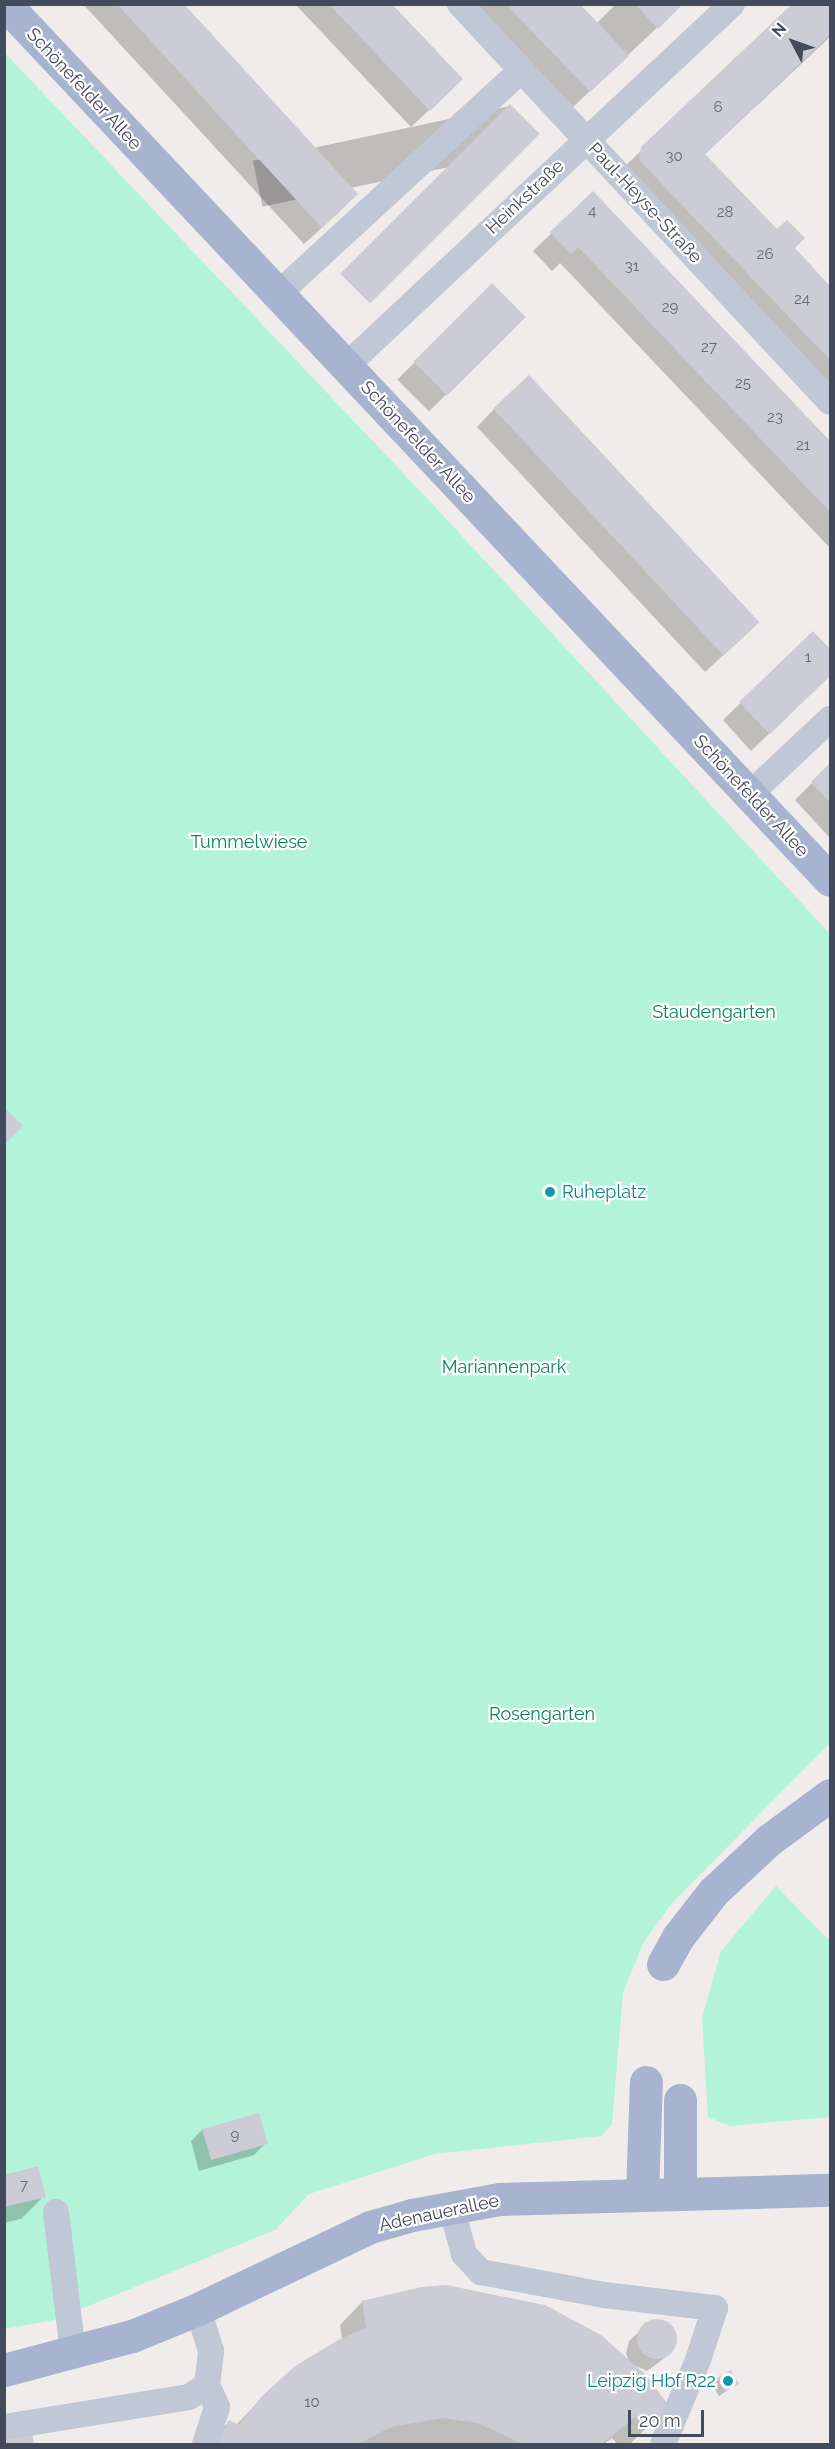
<!DOCTYPE html>
<html>
<head>
<meta charset="utf-8">
<style>
  body { margin:0 }
  #map { position:relative; width:835px; height:2449px; overflow:hidden; background:#efeceb; font-family:Raleway,sans-serif }
  div>[style] { position:absolute }
  .green>* { inset:0; background:#b3f3d9 }
  .shadow>* { inset:0; background:#0003; transform-origin:0 0 }
  .building>* { inset:0; background:#cbccd5; transform-origin:0 0 }
  .round { border-radius:50% }
  .minor>* { height:26px; margin:-13px; padding:0 13px; transform-origin:13px; border-radius:13px; background:#c0c7d5 }
  .major>* { height:33px; margin:-16.5px; padding:0 16.5px; transform-origin:16.5px; border-radius:16.5px; background:#a7b3cf }
  .dots>* { width:16px; height:16px; translate:-50% -50%; box-sizing:border-box; border:3px solid #fff; border-radius:50% }
  span { translate:-50% -50%; white-space:nowrap; text-align:center; line-height:1.15; -webkit-text-stroke:4.5px #fff; paint-order:stroke }
  .number-label { font-size:15px; color:#646a7a }
  .number-label span { -webkit-text-stroke-width:0 }
  .street-label { font-size:18px; color:#424a5b }
  .park-label { font-size:18px; color:#0c8360 }
  .culture-label { font-size:18px; color:#0d838f }
  .left { translate:0 -50%; text-align:left }
  .right { translate:-100% -50%; text-align:right }
  .frame { position:absolute; inset:0; border:6px solid #424a5b; pointer-events:none }
  .north { position:absolute; left:763px; top:12px; width:60px; height:60px; -webkit-text-stroke:4px #fff; paint-order:stroke; rotate:311deg; font-size:16px; font-weight:700; line-height:24px; text-align:center; color:#424a5b }
  .north::after { content:''; display:block; margin:auto; width:21px; height:27px; background:#424a5b; clip-path:polygon(50% 0,100% 100%,50% 72%,0 100%) }
  .scale { position:absolute; left:628px; top:2410px; width:76px; height:27px; box-sizing:border-box; border:3px solid #424a5b; border-top:0; padding-left:8px; font-size:18px; line-height:21px; white-space:nowrap; color:#424a5b; -webkit-text-stroke:4px #fff; paint-order:stroke }
</style>
</head>
<body>
<div id="map">
  <div class="green">
    <div style="clip-path:polygon(5px 53px,437px 509px,830px 934px,830px 1743px,672px 1903px,644px 1942px,623px 1992px,612px 2125px,601px 2136px,435px 2154px,309px 2194px,275px 2230px,54px 2320px,5px 2329px)"></div>
    <div style="clip-path:polygon(776px 1886px,830px 1941px,830px 2117px,730px 2126px,708px 2117px,702px 2018px,721px 1951px)"></div>
  </div>
  <div class="shadow">
    <div style="clip-path:polygon(83px 4px,182px 4px,339px 212px,304px 244px)"></div>
    <div style="clip-path:polygon(295px 4px,390px 4px,443px 97px,411px 127px)"></div>
    <div style="clip-path:polygon(473px 4px,578px 4px,596px 24px,616px 4px,682px 4px,571px 109px)"></div>
    <div style="clip-path:polygon(794px 4px,830px 4px,830px 37px,704px 155px,830px 288px,830px 408px,619px 172px)"></div>
    <div style="left:510px;top:106px;width:47px;height:263px;rotate:78deg"></div>
    <div style="clip-path:polygon(593px 193px,830px 443px,830px 548px,560px 263px,552px 271px,533px 251px)"></div>
    <div style="left:492px;top:285px;width:45px;height:134px;rotate:45deg"></div>
    <div style="clip-path:polygon(494px 409px,740px 640px,705px 672px,477px 427px)"></div>
    <div style="clip-path:polygon(813px 633px,830px 651px,830px 675px,751px 751px,723px 720px)"></div>
    <div style="clip-path:polygon(830px 765px,830px 838px,795px 800px)"></div>
    <div style="clip-path:polygon(203px 2129px,266px 2143px,254px 2155px,199px 2171px,191px 2141px)"></div>
    <div style="clip-path:polygon(4px 2176px,44px 2196px,21px 2219px,4px 2223px)"></div>
    <div style="clip-path:polygon(446px 2287px,544px 2306px,629px 2361px,626px 2354px,629px 2341px,650px 2322px,663px 2321px,670px 2325px,676px 2344px,670px 2354px,647px 2371px,634px 2365px,668px 2407px,630px 2444px,617px 2444px,612px 2438px,604px 2444px,206px 2444px,229px 2422px,236px 2425px,263px 2397px,342px 2339px,340px 2325px,362px 2302px)"></div>
    <div style="clip-path:polygon(718px 2379px,737px 2384px,719px 2396px,712px 2385px)"></div>
  </div>
  <div class="building">
    <div style="clip-path:polygon(117px 4px,184px 4px,358px 194px,322px 228px)"></div>
    <div style="clip-path:polygon(329px 4px,392px 4px,463px 79px,430px 111px)"></div>
    <div style="clip-path:polygon(506px 4px,580px 4px,629px 56px,590px 92px)"></div>
    <div style="clip-path:polygon(635px 4px,683px 4px,658px 29px)"></div>
    <div style="clip-path:polygon(792px 4px,830px 4px,830px 35px,705px 154px,777px 229px,787px 220px,805px 238px,795px 248px,830px 286px,830px 360px,639px 160px,641px 147px)"></div>
    <div style="left:510px;top:104px;width:42px;height:240px;rotate:45deg"></div>
    <div style="clip-path:polygon(593px 191px,830px 441px,830px 512px,578px 247px,571px 254px,550px 232px)"></div>
    <div style="left:492px;top:283px;width:48px;height:111px;rotate:45deg"></div>
    <div style="left:529px;top:375px;width:338px;height:49px;rotate:47deg"></div>
    <div style="clip-path:polygon(813px 631px,830px 649px,830px 676px,770px 734px,739px 702px)"></div>
    <div style="clip-path:polygon(830px 763px,830px 802px,811px 782px)"></div>
    <div style="clip-path:polygon(4px 1107px,23px 1126px,4px 1145px)"></div>
    <div style="left:259px;top:2113px;width:32px;height:59px;rotate:74deg"></div>
    <div style="clip-path:polygon(38px 2166px,46px 2197px,4px 2207px,4px 2175px)"></div>
    <div style="clip-path:polygon(446px 2285px,545px 2305px,601px 2335px,645px 2374px,670px 2407px,646px 2429px,635px 2417px,602px 2444px,522px 2444px,478px 2423px,442px 2418px,391px 2427px,358px 2444px,216px 2444px,229px 2420px,239px 2425px,262px 2396px,295px 2366px,340px 2339px,366px 2328px,362px 2301px,421px 2287px)"></div>
    <div class="round" style="left:637px;top:2319px;width:40px;height:40px"></div>
    <div style="left:731px;top:2370px;width:16px;height:16px;rotate:60deg"></div>
    <div style="clip-path:polygon(32px 2432px,34px 2444px,4px 2444px,4px 2438px)"></div>
  </div>
  <div class="minor">
    <div style="left:460px;top:4px;width:543px;rotate:47.09deg"></div>
    <div style="left:278px;top:294px;width:331px;rotate:-42.6deg"></div>
    <div style="left:346px;top:366px;width:529px;rotate:-43.16deg"></div>
    <div style="left:750px;top:794px;width:110px;rotate:-43.2deg"></div>
    <div style="left:451px;top:2206px;width:50px;rotate:74.8deg"></div>
    <div style="left:464px;top:2254px;width:25px;rotate:47deg"></div>
    <div style="left:481px;top:2272px;width:125px;rotate:10.6deg"></div>
    <div style="left:604px;top:2295px;width:112px;rotate:6.7deg"></div>
    <div style="left:715px;top:2308px;width:55px;rotate:108.1deg"></div>
    <div style="left:698px;top:2360px;width:91px;rotate:112.6deg"></div>
    <div style="left:56px;top:2212px;width:142px;rotate:83.1deg"></div>
    <div style="left:4px;top:2427px;width:187px;rotate:-9.2deg"></div>
    <div style="left:189px;top:2397px;width:22px;rotate:-34deg"></div>
    <div style="left:207px;top:2385px;width:34px;rotate:-83deg"></div>
    <div style="left:211px;top:2351px;width:44px;rotate:-107.2deg"></div>
    <div style="left:205px;top:2444px;width:39px;rotate:-72deg"></div>
    <div style="left:217px;top:2407px;width:24px;rotate:-114deg"></div>
  </div>
  <div class="major">
    <div style="left:5px;top:4px;width:1203px;rotate:46.72deg"></div>
    <div style="left:663px;top:1964px;width:31px;rotate:-61deg"></div>
    <div style="left:678px;top:1937px;width:57px;rotate:-52.1deg"></div>
    <div style="left:713px;top:1892px;width:76px;rotate:-42.9deg"></div>
    <div style="left:769px;top:1840px;width:76px;rotate:-36.4deg"></div>
    <div style="left:642px;top:2194px;width:112px;rotate:-88deg"></div>
    <div style="left:680px;top:2194px;width:94px;rotate:-90deg"></div>
    <div style="left:4px;top:2370px;width:132px;rotate:-14.9deg"></div>
    <div style="left:132px;top:2336px;width:71px;rotate:-22.2deg"></div>
    <div style="left:198px;top:2309px;width:191px;rotate:-25.5deg"></div>
    <div style="left:370px;top:2227px;width:44px;rotate:-15.9deg"></div>
    <div style="left:412px;top:2215px;width:89px;rotate:-10.3deg"></div>
    <div style="left:500px;top:2199px;width:330px;rotate:-1.6deg"></div>
  </div>
  <div class="dots">
    <div style="left:550px;top:1192px;background:#0f9aa8"></div>
    <div style="left:728px;top:2381px;background:#0f9aa8"></div>
  </div>
  <div class="number-label">
    <span style="left:718px;top:108px">6</span>
    <span style="left:674px;top:157px">30</span>
    <span style="left:592px;top:212px">4</span>
    <span style="left:725px;top:213px">28</span>
    <span style="left:765px;top:255px">26</span>
    <span style="left:632px;top:267px">31</span>
    <span style="left:802px;top:300px">24</span>
    <span style="left:670px;top:308px">29</span>
    <span style="left:709px;top:348px">27</span>
    <span style="left:743px;top:384px">25</span>
    <span style="left:775px;top:418px">23</span>
    <span style="left:803px;top:446px">21</span>
    <span style="left:808px;top:658px">1</span>
    <span style="left:235px;top:2136px">9</span>
    <span style="left:24px;top:2186px">7</span>
    <span style="left:312px;top:2403px">10</span>
  </div>
  <div class="street-label">
    <span style="left:84px;top:89px;rotate:47deg">Schönefelder Allee</span>
    <span style="left:525px;top:197px;rotate:-43deg">Heinkstraße</span>
    <span style="left:645px;top:203px;rotate:47deg">Paul-Heyse-Straße</span>
    <span style="left:418px;top:442px;rotate:47deg">Schönefelder Allee</span>
    <span style="left:751px;top:796px;rotate:47deg">Schönefelder Allee</span>
    <span style="left:439px;top:2213px;rotate:-12deg">Adenauerallee</span>
  </div>
  <div class="park-label">
    <span style="left:249px;top:842px">Tummelwiese</span>
    <span style="left:714px;top:1012px">Staudengarten</span>
    <span style="left:504px;top:1367px">Mariannenpark</span>
    <span style="left:542px;top:1714px">Rosengarten</span>
  </div>
  <div class="culture-label">
    <span class="left" style="left:562px;top:1192px">Ruheplatz</span>
    <span class="right" style="left:716px;top:2381px">Leipzig Hbf R22</span>
  </div>
  <div class="frame"></div>
  <div class="north">N</div>
  <div class="scale">20 m</div>
</div>
</body>
</html>
